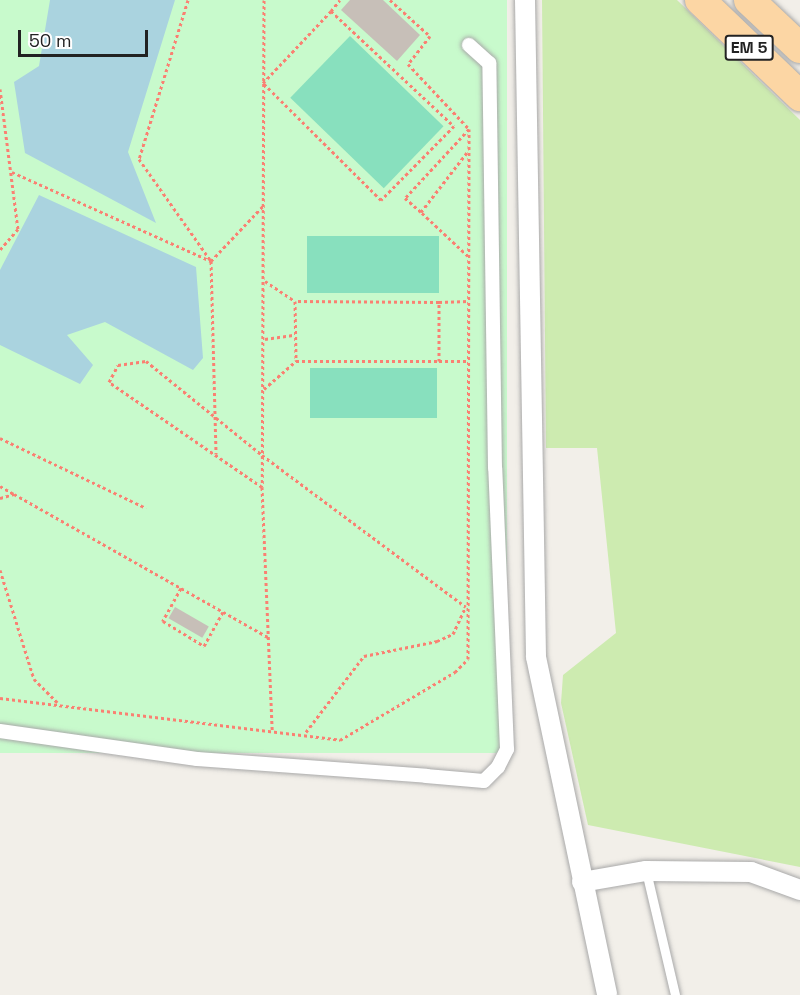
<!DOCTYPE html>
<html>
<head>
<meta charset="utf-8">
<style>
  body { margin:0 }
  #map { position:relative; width:800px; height:995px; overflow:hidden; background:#f2efe9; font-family:"Space Grotesk",sans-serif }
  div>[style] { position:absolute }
  .grass>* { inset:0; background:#cdebb0 }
  .park>* { inset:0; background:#c8facc; transform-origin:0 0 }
  .pitch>* { inset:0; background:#88e0be; transform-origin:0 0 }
  .water>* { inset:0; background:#aad3df }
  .building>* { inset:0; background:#c7bfb8; transform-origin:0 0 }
  .path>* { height:3px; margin-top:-1.5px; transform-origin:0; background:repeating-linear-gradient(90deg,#fa8072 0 3px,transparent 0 6px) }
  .roads { filter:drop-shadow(0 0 2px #a9a9a9) drop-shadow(0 0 2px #a9a9a9) }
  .service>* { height:9px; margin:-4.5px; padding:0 4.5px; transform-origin:4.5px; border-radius:4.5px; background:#fff }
  .pedestrian>* { height:14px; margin:-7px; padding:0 7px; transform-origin:7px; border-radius:7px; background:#fff }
  .minor>* { height:20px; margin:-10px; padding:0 10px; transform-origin:10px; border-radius:10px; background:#fff }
  .primary>* { height:30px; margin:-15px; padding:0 15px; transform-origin:15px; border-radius:15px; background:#fcd6a4 }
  span { translate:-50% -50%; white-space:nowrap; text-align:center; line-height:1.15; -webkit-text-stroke:6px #fff; paint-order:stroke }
  .shield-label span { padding:2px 4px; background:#fff; border:2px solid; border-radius:4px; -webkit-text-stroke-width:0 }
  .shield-label { font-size:16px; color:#222; font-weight:700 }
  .scale { position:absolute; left:18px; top:30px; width:130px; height:27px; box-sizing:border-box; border:3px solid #222; border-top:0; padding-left:8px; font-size:18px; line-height:21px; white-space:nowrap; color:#222; -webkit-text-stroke:4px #fff; paint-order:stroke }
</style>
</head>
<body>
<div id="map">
  <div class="grass">
    <div style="clip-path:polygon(542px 0,677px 0,800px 120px,800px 867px,588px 825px,561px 703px,563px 675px,616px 633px,597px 448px,546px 448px)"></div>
  </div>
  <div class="park">
    <div style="left:0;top:0;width:507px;height:753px"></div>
  </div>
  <div class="pitch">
    <div style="left:350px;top:36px;width:130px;height:86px;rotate:44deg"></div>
    <div style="left:307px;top:236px;width:132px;height:57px"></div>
    <div style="left:310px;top:368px;width:127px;height:50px"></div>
  </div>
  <div class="water">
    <div style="clip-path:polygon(50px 0,175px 0,128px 152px,156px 223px,25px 153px,14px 82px,39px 66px)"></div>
    <div style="clip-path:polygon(39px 195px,196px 267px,203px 358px,193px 370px,105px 322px,67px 335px,93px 365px,80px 384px,0 345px,0 270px)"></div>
  </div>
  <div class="building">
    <div style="clip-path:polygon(350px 0,383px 0,420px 35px,397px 61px,341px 10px)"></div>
    <div style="left:175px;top:607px;width:39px;height:13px;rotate:30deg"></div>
  </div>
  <div class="path">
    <div style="left:188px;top:0;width:166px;rotate:107.1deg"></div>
    <div style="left:139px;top:159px;width:125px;rotate:54.8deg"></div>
    <div style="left:211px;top:261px;width:193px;rotate:88.5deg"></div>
    <div style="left:264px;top:0;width:487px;rotate:90.2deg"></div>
    <div style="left:262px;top:487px;width:243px;rotate:87.6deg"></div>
    <div style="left:390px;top:0;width:54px;rotate:42deg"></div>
    <div style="left:430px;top:36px;width:36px;rotate:128deg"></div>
    <div style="left:408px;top:64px;width:89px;rotate:46.8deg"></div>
    <div style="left:469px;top:129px;width:94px;rotate:132.8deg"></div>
    <div style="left:405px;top:198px;width:21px;rotate:41deg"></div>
    <div style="left:331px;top:11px;width:168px;rotate:43.1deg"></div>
    <div style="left:454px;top:126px;width:104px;rotate:134.6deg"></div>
    <div style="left:381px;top:200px;width:166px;rotate:-135.2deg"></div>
    <div style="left:263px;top:83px;width:99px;rotate:-46.6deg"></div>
    <div style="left:331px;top:11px;width:14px;rotate:-51deg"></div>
    <div style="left:0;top:89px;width:141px;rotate:82.7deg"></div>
    <div style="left:18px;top:229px;width:28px;rotate:131deg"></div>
    <div style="left:12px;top:172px;width:218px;rotate:24.1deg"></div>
    <div style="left:211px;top:261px;width:77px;rotate:-46.6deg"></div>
    <div style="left:468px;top:256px;width:64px;rotate:-136.9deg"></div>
    <div style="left:421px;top:212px;width:78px;rotate:-52.3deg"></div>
    <div style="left:265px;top:281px;width:36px;rotate:34deg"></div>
    <div style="left:439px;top:302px;width:30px;rotate:-2deg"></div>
    <div style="left:265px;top:339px;width:30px;rotate:-8deg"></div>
    <div style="left:439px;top:361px;width:28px"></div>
    <div style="left:264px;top:389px;width:43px;rotate:-41.2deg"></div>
    <div style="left:296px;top:361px;width:143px"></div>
    <div style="left:439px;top:361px;width:59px;rotate:-90deg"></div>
    <div style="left:439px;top:302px;width:144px;rotate:-179.6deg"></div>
    <div style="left:295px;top:301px;width:60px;rotate:89deg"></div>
    <div style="left:0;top:438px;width:162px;rotate:25.6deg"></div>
    <div style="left:0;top:486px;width:16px;rotate:30deg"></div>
    <div style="left:262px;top:487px;width:186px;rotate:-145.5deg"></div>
    <div style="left:109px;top:382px;width:19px;rotate:-62deg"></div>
    <div style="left:118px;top:365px;width:28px;rotate:-8deg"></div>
    <div style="left:146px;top:361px;width:149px;rotate:39deg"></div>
    <div style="left:262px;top:455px;width:254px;rotate:36.7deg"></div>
    <div style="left:0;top:498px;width:15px;rotate:-16deg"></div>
    <div style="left:14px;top:494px;width:291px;rotate:29.4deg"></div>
    <div style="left:0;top:570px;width:114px;rotate:72.7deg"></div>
    <div style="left:34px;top:679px;width:33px;rotate:45deg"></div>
    <div style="left:181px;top:588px;width:38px;rotate:119deg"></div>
    <div style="left:163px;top:621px;width:48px;rotate:31.4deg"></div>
    <div style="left:204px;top:646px;width:39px;rotate:-61deg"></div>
    <div style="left:0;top:698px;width:343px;rotate:7deg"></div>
    <div style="left:340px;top:740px;width:134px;rotate:-30.6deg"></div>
    <div style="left:455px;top:672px;width:18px;rotate:-45deg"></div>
    <div style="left:468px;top:659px;width:530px;rotate:-89.89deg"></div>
    <div style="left:306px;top:732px;width:96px;rotate:-52.7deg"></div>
    <div style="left:364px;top:656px;width:75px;rotate:-11.6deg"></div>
    <div style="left:437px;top:641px;width:17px;rotate:-24deg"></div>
    <div style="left:453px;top:634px;width:29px;rotate:-65deg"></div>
  </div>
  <div class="roads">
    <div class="service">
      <div style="left:646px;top:871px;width:127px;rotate:76.8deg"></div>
    </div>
    <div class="pedestrian">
      <div style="left:0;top:731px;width:199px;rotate:8.1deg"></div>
      <div style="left:197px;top:759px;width:230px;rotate:4.2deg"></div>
      <div style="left:426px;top:776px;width:58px;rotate:4.9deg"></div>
      <div style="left:484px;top:781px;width:20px;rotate:-45deg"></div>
      <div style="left:498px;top:767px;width:20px;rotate:-63deg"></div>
      <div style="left:507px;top:749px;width:281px;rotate:-92.4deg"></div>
      <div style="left:495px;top:468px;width:405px;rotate:-90.8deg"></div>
      <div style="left:489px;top:63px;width:27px;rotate:-138deg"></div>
    </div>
    <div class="minor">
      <div style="left:525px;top:0;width:657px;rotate:89.04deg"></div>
      <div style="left:536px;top:657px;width:345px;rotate:78.1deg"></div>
      <div style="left:582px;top:882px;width:65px;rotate:-9.8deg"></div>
      <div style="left:646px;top:871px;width:105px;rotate:0.5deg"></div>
      <div style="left:751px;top:872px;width:52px;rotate:20.2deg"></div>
    </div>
    <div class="primary">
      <div style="left:700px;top:0;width:139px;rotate:43.8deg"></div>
      <div style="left:749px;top:0;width:70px;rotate:43.3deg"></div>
    </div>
  </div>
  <div class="shield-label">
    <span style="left:749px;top:48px">EM 5</span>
  </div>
  <div class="scale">50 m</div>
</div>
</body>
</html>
